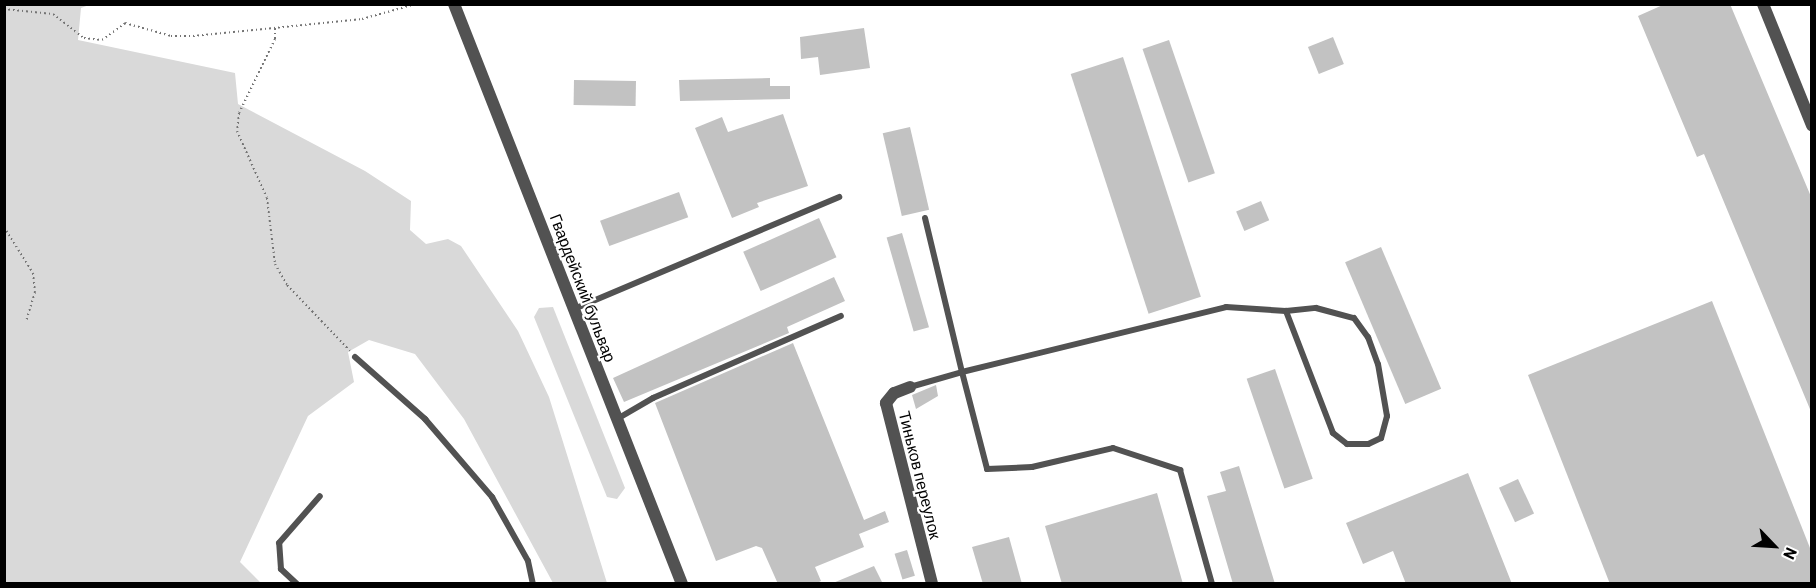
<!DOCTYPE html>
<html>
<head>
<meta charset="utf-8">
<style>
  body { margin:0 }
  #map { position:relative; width:1816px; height:588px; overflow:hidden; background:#fff; font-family:Barlow,sans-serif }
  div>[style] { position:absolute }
  .green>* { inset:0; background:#d9d9d9 }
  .building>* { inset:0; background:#c2c2c2; transform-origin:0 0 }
  .path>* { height:2px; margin-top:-1px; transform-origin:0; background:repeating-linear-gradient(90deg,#747474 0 1.5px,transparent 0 4.5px) }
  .lane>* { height:6px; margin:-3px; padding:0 3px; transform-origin:3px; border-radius:3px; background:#525252 }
  .street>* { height:12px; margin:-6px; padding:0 6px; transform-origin:6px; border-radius:6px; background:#525252 }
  span { translate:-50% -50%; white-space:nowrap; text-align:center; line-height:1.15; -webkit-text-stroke:4.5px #fff; paint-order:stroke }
  .street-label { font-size:16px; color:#000 }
  .frame { position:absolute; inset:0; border:6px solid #000; pointer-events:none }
  .north { position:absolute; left:1744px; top:516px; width:60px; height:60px; -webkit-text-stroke:4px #fff; paint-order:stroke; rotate:115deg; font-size:16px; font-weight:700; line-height:24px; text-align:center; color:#000 }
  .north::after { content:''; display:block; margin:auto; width:21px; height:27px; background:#000; clip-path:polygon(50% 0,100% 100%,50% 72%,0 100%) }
</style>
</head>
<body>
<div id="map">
  <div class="green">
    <div style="clip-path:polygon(4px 5px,89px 5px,81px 8px,78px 40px,235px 73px,238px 104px,365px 171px,411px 201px,410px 230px,426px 244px,448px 239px,461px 246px,518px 331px,549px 397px,607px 583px,553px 583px,464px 419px,415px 354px,369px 340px,348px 352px,354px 382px,308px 416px,240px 562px,261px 583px,5px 583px)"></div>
    <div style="clip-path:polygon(553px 307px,625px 488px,617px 499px,607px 497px,534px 317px,539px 308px)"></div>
  </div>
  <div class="building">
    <div style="clip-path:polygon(1665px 4px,1730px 4px,1812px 199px,1812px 414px,1704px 154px,1697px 157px,1638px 16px)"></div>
    <div style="clip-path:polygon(864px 28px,870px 68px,820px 75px,818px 57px,801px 59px,800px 37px)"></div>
    <div style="left:1333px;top:37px;width:29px;height:27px;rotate:68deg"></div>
    <div style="left:1169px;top:40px;width:141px;height:28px;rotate:71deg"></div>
    <div style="left:1123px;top:57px;width:252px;height:55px;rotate:72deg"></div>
    <div style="clip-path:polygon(770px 78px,770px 86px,790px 86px,790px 99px,680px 101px,679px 80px)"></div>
    <div style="left:574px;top:80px;width:62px;height:25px;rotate:1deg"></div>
    <div style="clip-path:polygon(783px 114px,808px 186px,757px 203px,759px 207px,732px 218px,695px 128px,722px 117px,728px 132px)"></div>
    <div style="left:910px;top:127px;width:85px;height:28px;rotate:77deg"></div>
    <div style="left:679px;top:192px;width:27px;height:84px;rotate:70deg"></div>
    <div style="left:1261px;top:201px;width:21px;height:27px;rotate:67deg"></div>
    <div style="left:819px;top:218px;width:43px;height:83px;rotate:66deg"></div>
    <div style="left:902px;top:233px;width:98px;height:16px;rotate:74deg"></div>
    <div style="left:1381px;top:247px;width:154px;height:39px;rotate:67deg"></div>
    <div style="clip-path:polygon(834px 277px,845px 301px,787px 327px,789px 333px,624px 402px,613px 378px)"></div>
    <div style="clip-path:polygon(1712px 301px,1812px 553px,1812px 584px,1610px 584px,1528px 375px)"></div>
    <div style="clip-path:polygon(793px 343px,864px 520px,885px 511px,889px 522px,859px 534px,864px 547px,815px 567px,821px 581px,815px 584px,778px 584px,762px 548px,756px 546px,716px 561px,655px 403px)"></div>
    <div style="left:1275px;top:369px;width:116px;height:30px;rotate:71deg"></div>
    <div style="clip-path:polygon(936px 385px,938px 396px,916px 409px,912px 395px)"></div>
    <div style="clip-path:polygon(1239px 466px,1275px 584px,1233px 584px,1207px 496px,1226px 491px,1220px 472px)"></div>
    <div style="clip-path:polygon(1468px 473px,1512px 584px,1406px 584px,1393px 551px,1363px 564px,1346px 523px)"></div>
    <div style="left:1518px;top:479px;width:38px;height:21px;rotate:65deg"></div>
    <div style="clip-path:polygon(1157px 493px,1183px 584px,1062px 584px,1045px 526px)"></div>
    <div style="clip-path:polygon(1009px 537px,1022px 584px,983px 584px,972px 547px)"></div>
    <div style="left:907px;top:550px;width:27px;height:13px;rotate:73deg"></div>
    <div style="clip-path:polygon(874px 566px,883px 584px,833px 584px,833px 583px)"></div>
  </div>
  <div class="path">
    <div style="left:4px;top:9px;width:49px;rotate:5.8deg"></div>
    <div style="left:53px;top:14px;width:39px;rotate:38deg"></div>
    <div style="left:84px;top:38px;width:18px;rotate:6deg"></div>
    <div style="left:102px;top:40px;width:29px;rotate:-36deg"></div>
    <div style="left:125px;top:23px;width:48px;rotate:15.8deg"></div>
    <div style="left:171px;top:36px;width:22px"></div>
    <div style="left:193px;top:36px;width:170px;rotate:-5.7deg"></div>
    <div style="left:362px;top:19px;width:56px;rotate:-15.5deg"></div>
    <div style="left:275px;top:28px;width:11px;rotate:90deg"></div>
    <div style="left:275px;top:39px;width:82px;rotate:115.9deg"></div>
    <div style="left:239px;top:113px;width:18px;rotate:96deg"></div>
    <div style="left:237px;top:131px;width:73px;rotate:65.9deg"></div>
    <div style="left:267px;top:198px;width:66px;rotate:83.1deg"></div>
    <div style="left:275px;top:264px;width:24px;rotate:60deg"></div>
    <div style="left:287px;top:285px;width:91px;rotate:46.3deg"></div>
    <div style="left:4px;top:227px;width:54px;rotate:57.8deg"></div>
    <div style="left:33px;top:273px;width:19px;rotate:84deg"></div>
    <div style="left:35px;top:292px;width:30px;rotate:107deg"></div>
  </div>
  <div class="lane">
    <div style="left:925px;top:218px;width:158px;rotate:76.5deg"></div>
    <div style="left:962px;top:372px;width:272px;rotate:-13.8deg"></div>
    <div style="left:1226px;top:307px;width:60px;rotate:3.8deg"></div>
    <div style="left:1286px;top:311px;width:30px;rotate:-6deg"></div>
    <div style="left:1316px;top:308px;width:39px;rotate:15deg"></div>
    <div style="left:1354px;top:318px;width:24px;rotate:54deg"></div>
    <div style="left:1368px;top:337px;width:29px;rotate:70deg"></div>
    <div style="left:1378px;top:364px;width:53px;rotate:80.2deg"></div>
    <div style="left:1387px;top:416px;width:23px;rotate:105deg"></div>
    <div style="left:1381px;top:438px;width:14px;rotate:155deg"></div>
    <div style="left:1368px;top:444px;width:21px;rotate:180deg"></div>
    <div style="left:1347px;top:444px;width:18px;rotate:-142deg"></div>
    <div style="left:1333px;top:433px;width:131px;rotate:-111.1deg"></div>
    <div style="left:574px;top:309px;width:288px;rotate:-22.9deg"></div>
    <div style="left:355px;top:357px;width:94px;rotate:41.5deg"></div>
    <div style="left:425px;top:419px;width:103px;rotate:49.3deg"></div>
    <div style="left:492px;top:497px;width:73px;rotate:60.6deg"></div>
    <div style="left:528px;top:561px;width:24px;rotate:78deg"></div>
    <div style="left:910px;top:387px;width:54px;rotate:-16.1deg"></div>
    <div style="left:962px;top:372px;width:100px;rotate:75.5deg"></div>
    <div style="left:987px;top:469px;width:45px;rotate:-2.5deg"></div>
    <div style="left:1032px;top:467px;width:83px;rotate:-13.2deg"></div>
    <div style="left:1113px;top:448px;width:71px;rotate:18.2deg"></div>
    <div style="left:1180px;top:470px;width:118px;rotate:74.3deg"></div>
    <div style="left:617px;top:419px;width:42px;rotate:-30.3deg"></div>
    <div style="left:653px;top:398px;width:205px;rotate:-23.6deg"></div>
    <div style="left:297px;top:584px;width:22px;rotate:-137deg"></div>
    <div style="left:281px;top:569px;width:26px;rotate:-94deg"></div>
    <div style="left:279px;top:543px;width:62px;rotate:-48.9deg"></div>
  </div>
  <div class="street">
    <div style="left:454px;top:4px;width:623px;rotate:68.54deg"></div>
    <div style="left:1763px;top:4px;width:131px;rotate:68deg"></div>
    <div style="left:910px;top:387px;width:17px;rotate:159deg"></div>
    <div style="left:894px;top:393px;width:13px;rotate:129deg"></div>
    <div style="left:886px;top:403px;width:187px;rotate:75.7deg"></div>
  </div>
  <div class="street-label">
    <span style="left:583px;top:288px;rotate:69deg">Гвардейский бульвар</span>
    <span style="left:920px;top:475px;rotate:76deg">Тиньков переулок</span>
  </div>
  <div class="frame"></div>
  <div class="north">N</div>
</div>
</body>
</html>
